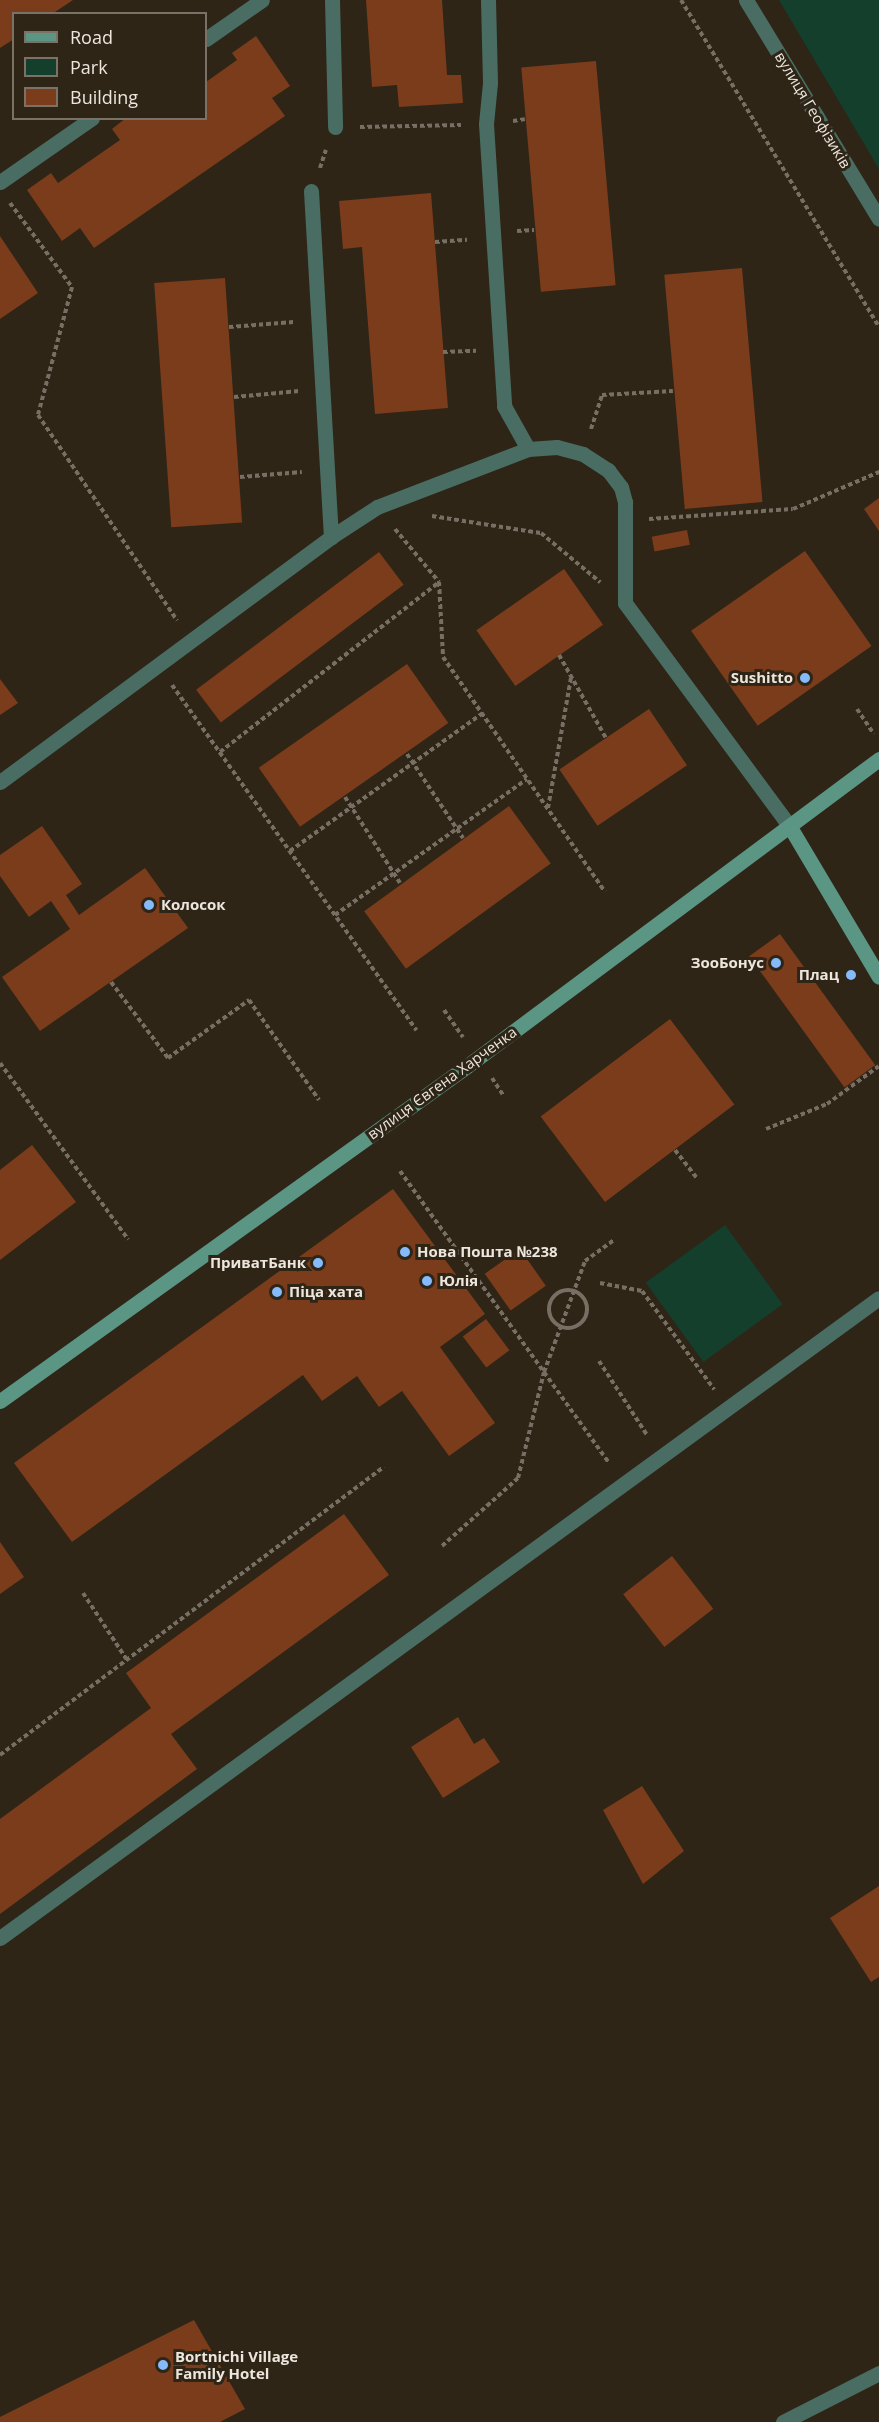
<!DOCTYPE html>
<html>
<head>
<meta charset="utf-8">
<style>
  body { margin:0 }
  #map { position:relative; width:879px; height:2422px; overflow:hidden; background:#2e2517; font-family:"Open Sans",sans-serif }
  div>[style] { position:absolute }
  .green>* { inset:0; background:#153f2d; transform-origin:0 0 }
  .building>* { inset:0; background:#7b3c1b; transform-origin:0 0 }
  .path>* { height:4px; margin-top:-2px; transform-origin:0; background:repeating-linear-gradient(90deg,#776f63 0 4.5px,transparent 0 7.5px) }
  .path>.ring { margin:-2px; padding:0; box-sizing:content-box; background:none; border:4px solid #776f63; border-radius:50% }
  .lane>* { height:15px; margin:-7.5px; padding:0 7.5px; transform-origin:7.5px; border-radius:7.5px; background:#496d62 }
  .street>* { height:15px; margin:-7.5px; padding:0 7.5px; transform-origin:7.5px; border-radius:7.5px; background:#496d62 }
  .secondary>* { height:15px; margin:-7.5px; padding:0 7.5px; transform-origin:7.5px; border-radius:7.5px; background:#5b9583 }
  .dots>* { width:16px; height:16px; translate:-50% -50%; box-sizing:border-box; border:3px solid #2e2517; border-radius:50% }
  span { translate:-50% -50%; white-space:nowrap; text-align:center; line-height:1.15; -webkit-text-stroke:6px #2e2517; paint-order:stroke }
  .street-label { font-size:15px; color:#ece6dd }
  .poi-label { font-size:15px; color:#ece6dd; font-weight:700 }
  .right { translate:-100% -50%; text-align:right }
  .left { translate:0 -50%; text-align:left }
  .legend { position:absolute; left:12px; top:12px; width:195px; height:108px; box-sizing:border-box; background:#2e2517; border:2px solid #7a7266; margin:0; padding:8px 10px; list-style:none; font-size:18px; color:#ece6dd }
  .legend li { display:flex; align-items:center; gap:12px; height:30px }
  .legend b { width:30px; border:2px solid #7a7266 }
</style>
</head>
<body>
<div id="map">
  <div class="green">
    <div style="clip-path:polygon(779px 0,879px 0,879px 169px)"></div>
    <div style="left:725px;top:1225px;width:98px;height:98px;rotate:54deg"></div>
  </div>
  <div class="building">
    <div style="clip-path:polygon(0 0,73px 0,52px 14px,14px 14px,14px 39px,0 48px)"></div>
    <div style="clip-path:polygon(366px 0,442px 0,447px 75px,461px 75px,463px 103px,399px 107px,397px 85px,372px 87px)"></div>
    <div style="clip-path:polygon(256px 36px,290px 86px,272px 98px,285px 116px,94px 248px,80px 228px,62px 241px,27px 190px,51px 173px,58px 183px,120px 140px,112px 129px,126px 118px,206px 118px,206px 82px,237px 60px,232px 53px)"></div>
    <div style="left:596px;top:61px;width:225px;height:75px;rotate:85deg"></div>
    <div style="clip-path:polygon(431px 193px,448px 408px,375px 414px,362px 247px,343px 249px,339px 201px)"></div>
    <div style="clip-path:polygon(0 236px,38px 293px,0 319px)"></div>
    <div style="left:742px;top:268px;width:235px;height:78px;rotate:85deg"></div>
    <div style="left:225px;top:278px;width:245px;height:71px;rotate:86deg"></div>
    <div style="clip-path:polygon(879px 498px,879px 531px,864px 509px)"></div>
    <div style="left:687px;top:530px;width:15px;height:36px;rotate:79deg"></div>
    <div style="left:805px;top:551px;width:116px;height:139px;rotate:55deg"></div>
    <div style="left:379px;top:552px;width:41px;height:229px;rotate:53deg"></div>
    <div style="left:564px;top:569px;width:68px;height:107px;rotate:55deg"></div>
    <div style="left:407px;top:664px;width:72px;height:181px;rotate:55deg"></div>
    <div style="clip-path:polygon(0 679px,18px 703px,0 715px)"></div>
    <div style="left:649px;top:709px;width:68px;height:108px;rotate:56deg"></div>
    <div style="left:509px;top:806px;width:71px;height:179px;rotate:54deg"></div>
    <div style="clip-path:polygon(42px 826px,82px 884px,66px 895px,79px 915px,145px 868px,188px 928px,40px 1031px,2px 977px,70px 929px,51px 901px,29px 917px,0 876px,0 855px)"></div>
    <div style="left:780px;top:934px;width:162px;height:38px;rotate:54deg"></div>
    <div style="left:670px;top:1019px;width:107px;height:162px;rotate:53deg"></div>
    <div style="clip-path:polygon(32px 1145px,76px 1202px,0 1260px,0 1170px)"></div>
    <div style="clip-path:polygon(393px 1189px,485px 1314px,440px 1347px,495px 1423px,449px 1456px,402px 1391px,379px 1407px,357px 1376px,322px 1401px,303px 1375px,72px 1542px,14px 1463px)"></div>
    <div style="left:520px;top:1249px;width:45px;height:43px;rotate:55deg"></div>
    <div style="left:486px;top:1319px;width:39px;height:29px;rotate:53deg"></div>
    <div style="clip-path:polygon(344px 1514px,389px 1575px,171px 1734px,197px 1769px,0 1914px,0 1819px,151px 1708px,126px 1673px)"></div>
    <div style="clip-path:polygon(0 1542px,24px 1577px,0 1594px)"></div>
    <div style="left:672px;top:1556px;width:67px;height:62px;rotate:52deg"></div>
    <div style="clip-path:polygon(458px 1717px,474px 1744px,484px 1738px,500px 1762px,443px 1798px,411px 1747px)"></div>
    <div style="clip-path:polygon(642px 1786px,684px 1851px,643px 1884px,603px 1810px)"></div>
    <div style="clip-path:polygon(879px 1886px,879px 1977px,871px 1982px,830px 1918px)"></div>
    <div style="clip-path:polygon(194px 2320px,245px 2409px,220px 2422px,0 2422px,0 2417px)"></div>
  </div>
  <div class="path">
    <div style="left:681px;top:0;width:382px;rotate:58.8deg"></div>
    <div style="left:513px;top:121px;width:12px;rotate:-9deg"></div>
    <div style="left:360px;top:127px;width:101px;rotate:-1.1deg"></div>
    <div style="left:320px;top:168px;width:19px;rotate:-72deg"></div>
    <div style="left:10px;top:203px;width:104px;rotate:53.6deg"></div>
    <div style="left:72px;top:287px;width:132px;rotate:104.9deg"></div>
    <div style="left:38px;top:415px;width:248px;rotate:55.9deg"></div>
    <div style="left:517px;top:231px;width:17px;rotate:-3deg"></div>
    <div style="left:435px;top:242px;width:32px;rotate:-4deg"></div>
    <div style="left:229px;top:327px;width:65px;rotate:-4.4deg"></div>
    <div style="left:443px;top:352px;width:33px;rotate:-2deg"></div>
    <div style="left:234px;top:397px;width:65px;rotate:-5.3deg"></div>
    <div style="left:591px;top:429px;width:36px;rotate:-72deg"></div>
    <div style="left:602px;top:395px;width:71px;rotate:-3.2deg"></div>
    <div style="left:240px;top:477px;width:62px;rotate:-4.6deg"></div>
    <div style="left:432px;top:516px;width:110px;rotate:8.9deg"></div>
    <div style="left:541px;top:533px;width:77px;rotate:39.7deg"></div>
    <div style="left:649px;top:519px;width:144px;rotate:-4deg"></div>
    <div style="left:793px;top:509px;width:94px;rotate:-23.3deg"></div>
    <div style="left:395px;top:529px;width:69px;rotate:50.3deg"></div>
    <div style="left:439px;top:582px;width:75px;rotate:86.9deg"></div>
    <div style="left:443px;top:657px;width:285px;rotate:55.4deg"></div>
    <div style="left:559px;top:655px;width:95px;rotate:60.5deg"></div>
    <div style="left:172px;top:685px;width:423px;rotate:54.7deg"></div>
    <div style="left:857px;top:709px;width:30px;rotate:56deg"></div>
    <div style="left:220px;top:752px;width:276px;rotate:-37.8deg"></div>
    <div style="left:407px;top:754px;width:101px;rotate:56.3deg"></div>
    <div style="left:345px;top:797px;width:102px;rotate:57.4deg"></div>
    <div style="left:548px;top:808px;width:133px;rotate:-80deg"></div>
    <div style="left:290px;top:851px;width:237px;rotate:-35.6deg"></div>
    <div style="left:335px;top:915px;width:235px;rotate:-35.3deg"></div>
    <div style="left:111px;top:982px;width:95px;rotate:53.1deg"></div>
    <div style="left:168px;top:1058px;width:100px;rotate:-35.6deg"></div>
    <div style="left:249px;top:1000px;width:122px;rotate:55deg"></div>
    <div style="left:444px;top:1010px;width:33px;rotate:55deg"></div>
    <div style="left:0;top:1063px;width:218px;rotate:54deg"></div>
    <div style="left:492px;top:1078px;width:20px;rotate:57deg"></div>
    <div style="left:766px;top:1129px;width:66px;rotate:-22.3deg"></div>
    <div style="left:827px;top:1104px;width:64px;rotate:-36.2deg"></div>
    <div style="left:675px;top:1150px;width:37px;rotate:52deg"></div>
    <div style="left:400px;top:1171px;width:359px;rotate:54.4deg"></div>
    <div style="left:600px;top:1283px;width:43px;rotate:10.8deg"></div>
    <div style="left:642px;top:1291px;width:122px;rotate:53.7deg"></div>
    <div class="ring" style="left:549px;top:1290px;width:34px;height:34px"></div>
    <div style="left:599px;top:1361px;width:88px;rotate:57deg"></div>
    <div style="left:442px;top:1546px;width:102px;rotate:-41.8deg"></div>
    <div style="left:518px;top:1478px;width:109px;rotate:-76.2deg"></div>
    <div style="left:544px;top:1372px;width:118px;rotate:-69.7deg"></div>
    <div style="left:585px;top:1261px;width:36px;rotate:-36deg"></div>
    <div style="left:83px;top:1593px;width:80px;rotate:56.7deg"></div>
    <div style="left:0;top:1755px;width:480px;rotate:-36.9deg"></div>
  </div>
  <div class="lane">
    <div style="left:332px;top:0;width:127px;rotate:88.6deg"></div>
    <div style="left:488px;top:0;width:83px;rotate:88.6deg"></div>
    <div style="left:490px;top:83px;width:41px;rotate:95.6deg"></div>
    <div style="left:486px;top:124px;width:283px;rotate:86.3deg"></div>
    <div style="left:504px;top:406px;width:49px;rotate:60.8deg"></div>
    <div style="left:206px;top:39px;width:68px;rotate:-34.9deg"></div>
    <div style="left:0;top:182px;width:112px;rotate:-34.8deg"></div>
    <div style="left:311px;top:191px;width:347px;rotate:86.7deg"></div>
    <div style="left:0;top:782px;width:412px;rotate:-36.5deg"></div>
    <div style="left:331px;top:537px;width:55px;rotate:-33.1deg"></div>
    <div style="left:377px;top:507px;width:162px;rotate:-21deg"></div>
    <div style="left:528px;top:449px;width:29px;rotate:-4deg"></div>
    <div style="left:557px;top:447px;width:27px;rotate:15deg"></div>
    <div style="left:583px;top:454px;width:30px;rotate:33deg"></div>
    <div style="left:608px;top:470px;width:21px;rotate:53deg"></div>
    <div style="left:621px;top:487px;width:16px;rotate:75deg"></div>
    <div style="left:625px;top:502px;width:101px;rotate:90deg"></div>
    <div style="left:625px;top:603px;width:278px;rotate:53.6deg"></div>
    <div style="left:0;top:1938px;width:1087px;rotate:-36.06deg"></div>
  </div>
  <div class="street">
    <div style="left:746px;top:0;width:256px;rotate:58.7deg"></div>
    <div style="left:783px;top:2422px;width:108px;rotate:-27deg"></div>
  </div>
  <div class="secondary">
    <div style="left:790px;top:827px;width:174px;rotate:59.3deg"></div>
    <div style="left:0;top:1401px;width:575px;rotate:-35.65deg"></div>
    <div style="left:467px;top:1066px;width:514px;rotate:-36.69deg"></div>
  </div>
  <div class="dots">
    <div style="left:805px;top:678px;background:#85bbfb"></div>
    <div style="left:149px;top:905px;background:#85bbfb"></div>
    <div style="left:776px;top:963px;background:#85bbfb"></div>
    <div style="left:851px;top:975px;background:#85bbfb"></div>
    <div style="left:405px;top:1252px;background:#85bbfb"></div>
    <div style="left:318px;top:1263px;background:#85bbfb"></div>
    <div style="left:427px;top:1281px;background:#85bbfb"></div>
    <div style="left:277px;top:1292px;background:#85bbfb"></div>
    <div style="left:163px;top:2365px;background:#85bbfb"></div>
  </div>
  <div class="street-label">
    <span style="left:813px;top:110px;rotate:59deg">вулиця Геофізиків</span>
    <span style="left:442px;top:1083px;rotate:-36deg">вулиця Євгена Харченка</span>
  </div>
  <div class="poi-label">
    <span class="right" style="left:793px;top:678px">Sushitto</span>
    <span class="left" style="left:161px;top:905px">Колосок</span>
    <span class="right" style="left:764px;top:963px">ЗооБонус</span>
    <span class="right" style="left:839px;top:975px">Плац</span>
    <span class="left" style="left:417px;top:1252px">Нова Пошта №238</span>
    <span class="right" style="left:306px;top:1263px">ПриватБанк</span>
    <span class="left" style="left:439px;top:1281px">Юлія</span>
    <span class="left" style="left:289px;top:1292px">Піца хата</span>
    <span class="left" style="left:175px;top:2365px">Bortnichi Village<br>Family Hotel</span>
  </div>
  <ul class="legend">
  <li><b style="height:8px;background:#5b9583"></b>Road</li>
  <li><b style="height:16px;background:#153f2d"></b>Park</li>
  <li><b style="height:16px;background:#7b3c1b"></b>Building</li>
  </ul>
</div>
</body>
</html>
